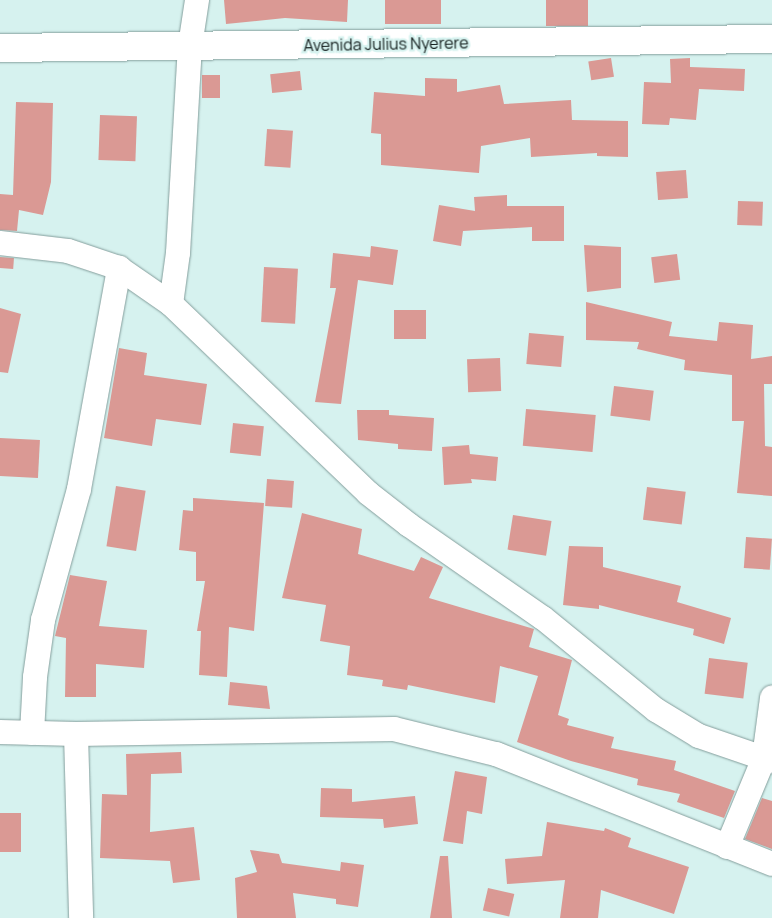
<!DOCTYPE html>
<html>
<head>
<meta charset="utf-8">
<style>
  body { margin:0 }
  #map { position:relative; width:772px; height:918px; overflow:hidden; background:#d6f2ef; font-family:Manrope,sans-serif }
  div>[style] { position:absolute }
  .building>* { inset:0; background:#da9994; transform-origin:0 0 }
  .roads { filter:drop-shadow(0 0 1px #849e9c) drop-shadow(0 0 1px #849e9c) }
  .minor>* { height:24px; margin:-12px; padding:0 12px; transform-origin:12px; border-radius:12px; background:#fff }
  .tertiary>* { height:28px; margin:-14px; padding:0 14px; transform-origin:14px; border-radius:14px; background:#fff }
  span { translate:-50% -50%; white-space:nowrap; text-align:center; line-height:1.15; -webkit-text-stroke:4.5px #d6f2ef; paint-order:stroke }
  .street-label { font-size:16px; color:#141e1d }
</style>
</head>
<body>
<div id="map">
  <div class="building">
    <div style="clip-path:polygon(224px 0,348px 0,347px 22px,285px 18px,226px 24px)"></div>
    <div style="left:385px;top:0;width:56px;height:24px"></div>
    <div style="left:546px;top:0;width:42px;height:26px"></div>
    <div style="left:611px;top:58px;width:19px;height:23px;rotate:81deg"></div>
    <div style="clip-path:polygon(690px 58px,690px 67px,745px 69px,744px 91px,699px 89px,696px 120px,670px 118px,669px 125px,642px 124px,644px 82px,671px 83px,670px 59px)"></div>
    <div style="left:300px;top:71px;width:19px;height:30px;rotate:84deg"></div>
    <div style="left:202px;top:75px;width:18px;height:23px"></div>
    <div style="clip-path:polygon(425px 78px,457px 79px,457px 92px,500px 85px,504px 104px,571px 100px,572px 120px,628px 121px,628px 157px,597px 156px,597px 153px,531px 157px,530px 138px,481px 146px,479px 173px,381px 165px,381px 134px,371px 133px,374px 92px,425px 96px)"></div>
    <div style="clip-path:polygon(16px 102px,53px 103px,51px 182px,43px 215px,19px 210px,17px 231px,0 230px,0 194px,13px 195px)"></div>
    <div style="left:100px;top:115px;width:37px;height:45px;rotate:2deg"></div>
    <div style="left:267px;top:129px;width:26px;height:37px;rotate:4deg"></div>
    <div style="left:686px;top:170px;width:28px;height:30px;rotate:86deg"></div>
    <div style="clip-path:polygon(507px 195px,507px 206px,564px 206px,564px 241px,532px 241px,532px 227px,463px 231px,461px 246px,433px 241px,439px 205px,475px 211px,474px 197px)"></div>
    <div style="left:738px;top:201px;width:25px;height:24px;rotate:2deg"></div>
    <div style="clip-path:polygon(584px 245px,621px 247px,621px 288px,587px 292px)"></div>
    <div style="clip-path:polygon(371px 246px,398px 250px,393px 285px,358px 280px,341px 404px,315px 402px,336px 288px,330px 288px,333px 253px,370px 257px)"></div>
    <div style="left:677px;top:254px;width:26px;height:26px;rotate:83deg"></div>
    <div style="left:0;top:257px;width:14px;height:11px;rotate:4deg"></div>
    <div style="left:264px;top:267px;width:34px;height:55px;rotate:3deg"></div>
    <div style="clip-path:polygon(586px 302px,672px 322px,669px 336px,717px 341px,719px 322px,753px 325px,751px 359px,772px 356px,772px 384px,764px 384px,765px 446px,772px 447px,772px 496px,737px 493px,744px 421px,732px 421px,732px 375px,684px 370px,685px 360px,637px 349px,639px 342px,586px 340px)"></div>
    <div style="clip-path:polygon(0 308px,21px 314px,8px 373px,0 372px)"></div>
    <div style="left:394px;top:310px;width:32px;height:29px"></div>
    <div style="left:529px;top:333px;width:35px;height:31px;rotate:5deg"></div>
    <div style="clip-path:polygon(119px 348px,147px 353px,144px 375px,207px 384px,201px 425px,156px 419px,152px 446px,104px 438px)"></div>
    <div style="left:500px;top:358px;width:33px;height:33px;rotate:88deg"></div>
    <div style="left:614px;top:386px;width:40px;height:30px;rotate:7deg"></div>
    <div style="left:526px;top:409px;width:70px;height:37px;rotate:5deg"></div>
    <div style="clip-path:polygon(357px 410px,389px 410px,389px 415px,434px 418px,432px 451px,398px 449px,398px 444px,358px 440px)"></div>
    <div style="left:233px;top:423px;width:31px;height:30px;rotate:6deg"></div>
    <div style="left:0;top:438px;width:40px;height:38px;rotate:3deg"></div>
    <div style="clip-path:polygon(469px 445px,470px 454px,498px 457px,496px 481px,471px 479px,472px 483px,444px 485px,442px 447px)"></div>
    <div style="left:267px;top:479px;width:27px;height:27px;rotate:4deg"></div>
    <div style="left:116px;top:486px;width:30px;height:61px;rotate:9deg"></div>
    <div style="left:647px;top:487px;width:39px;height:33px;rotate:7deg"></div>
    <div style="clip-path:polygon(193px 498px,264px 503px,254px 631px,229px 627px,227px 677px,199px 675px,201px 631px,197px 631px,205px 581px,196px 581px,196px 552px,179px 550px,183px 510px,193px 511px)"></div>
    <div style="clip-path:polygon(302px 513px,362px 529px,358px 554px,414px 571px,421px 557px,443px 567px,429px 598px,534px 629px,529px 647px,572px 660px,558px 715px,569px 719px,567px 725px,614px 737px,611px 748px,676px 761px,674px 770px,735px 791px,724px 818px,677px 802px,680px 794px,637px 785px,638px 779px,571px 761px,517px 742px,538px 676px,500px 666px,495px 703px,408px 685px,407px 690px,382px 686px,383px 680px,347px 675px,350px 646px,320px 641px,326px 605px,282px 598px)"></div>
    <div style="left:513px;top:515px;width:39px;height:35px;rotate:9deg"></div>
    <div style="left:746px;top:537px;width:26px;height:31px;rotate:4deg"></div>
    <div style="clip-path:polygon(569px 546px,603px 547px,603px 567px,681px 586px,677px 602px,731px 618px,724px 644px,693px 635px,694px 629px,599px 605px,599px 609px,563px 605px)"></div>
    <div style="clip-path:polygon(70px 575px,107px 581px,99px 626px,147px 630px,144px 668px,96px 664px,96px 697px,65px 697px,66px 638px,55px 636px)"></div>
    <div style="left:709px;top:658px;width:39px;height:36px;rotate:7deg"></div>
    <div style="clip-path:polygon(230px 682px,267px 686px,270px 709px,228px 705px)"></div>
    <div style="clip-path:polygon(181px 752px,182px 773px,151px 774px,150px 832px,194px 827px,200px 880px,173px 883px,170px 861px,100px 858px,102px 794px,127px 795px,126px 754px)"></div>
    <div style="clip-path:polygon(455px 771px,487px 777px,482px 814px,467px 811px,463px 844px,443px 841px)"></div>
    <div style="clip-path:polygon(321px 788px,352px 789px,352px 802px,415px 796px,418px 824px,384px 828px,383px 819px,320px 817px)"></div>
    <div style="clip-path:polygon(762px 798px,772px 801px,772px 849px,745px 839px)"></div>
    <div style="left:0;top:813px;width:21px;height:39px"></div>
    <div style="clip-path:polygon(547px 822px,604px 831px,605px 828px,631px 838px,628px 847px,689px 867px,674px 914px,601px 890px,598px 918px,560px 918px,565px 880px,507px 884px,505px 859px,542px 856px)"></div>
    <div style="clip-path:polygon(250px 850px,279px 854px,282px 863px,340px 871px,341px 862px,364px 865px,358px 907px,336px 904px,336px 899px,293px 893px,296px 918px,237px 918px,235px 878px,257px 872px)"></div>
    <div style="clip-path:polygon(440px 856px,448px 856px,452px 918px,430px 918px)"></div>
    <div style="left:488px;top:888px;width:27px;height:23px;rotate:13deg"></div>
  </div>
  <div class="roads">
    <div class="minor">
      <div style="left:0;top:243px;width:68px;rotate:6.7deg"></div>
      <div style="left:68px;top:251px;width:54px;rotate:18.4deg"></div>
      <div style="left:119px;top:268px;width:63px;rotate:34.7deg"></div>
      <div style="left:171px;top:304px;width:273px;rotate:43.8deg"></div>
      <div style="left:368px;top:493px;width:52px;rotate:38deg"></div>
      <div style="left:409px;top:525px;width:163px;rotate:34.8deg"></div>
      <div style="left:543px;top:618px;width:146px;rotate:39.2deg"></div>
      <div style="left:656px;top:710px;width:50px;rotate:31.2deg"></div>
      <div style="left:699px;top:736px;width:77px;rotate:18.9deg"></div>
      <div style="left:171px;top:304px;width:51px;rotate:-82.2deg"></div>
      <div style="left:178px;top:253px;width:207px;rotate:-86.7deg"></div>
      <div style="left:190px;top:46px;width:47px;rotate:-81.3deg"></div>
      <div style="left:0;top:732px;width:76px;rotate:1.5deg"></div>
      <div style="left:76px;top:734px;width:318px;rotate:-0.9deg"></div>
      <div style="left:394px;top:729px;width:105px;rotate:13.8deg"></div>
      <div style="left:496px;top:754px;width:297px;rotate:21.7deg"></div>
      <div style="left:32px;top:733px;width:56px;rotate:-86.9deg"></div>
      <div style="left:35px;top:677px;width:58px;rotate:-82deg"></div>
      <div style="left:43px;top:620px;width:136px;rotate:-74.6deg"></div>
      <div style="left:79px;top:489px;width:225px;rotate:-79.7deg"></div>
      <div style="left:76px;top:734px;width:184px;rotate:88.4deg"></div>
      <div style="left:727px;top:847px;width:96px;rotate:-67.4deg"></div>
      <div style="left:764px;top:758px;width:61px;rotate:-82.4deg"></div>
    </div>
    <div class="tertiary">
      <div style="left:0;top:48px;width:772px;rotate:-0.67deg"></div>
    </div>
  </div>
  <div class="street-label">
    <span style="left:386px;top:44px;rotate:-1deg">Avenida Julius Nyerere</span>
  </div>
</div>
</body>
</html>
